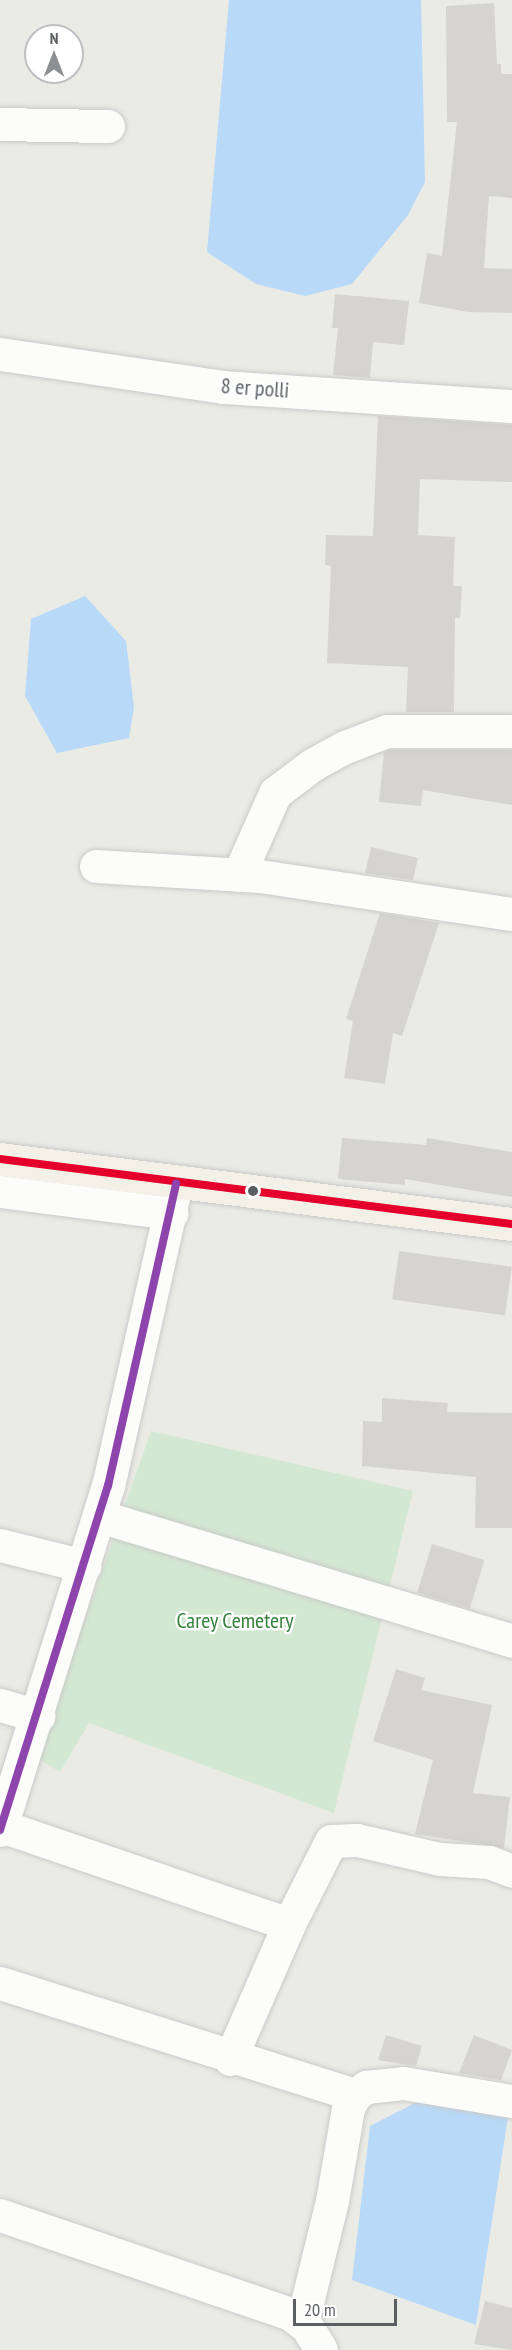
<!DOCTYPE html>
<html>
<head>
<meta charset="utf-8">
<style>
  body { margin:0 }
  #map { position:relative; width:512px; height:2350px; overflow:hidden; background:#ebebe6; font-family:"PT Sans Narrow",sans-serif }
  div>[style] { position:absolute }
  .green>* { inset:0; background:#d3e8d2 }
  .water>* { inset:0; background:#b8d9f8 }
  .building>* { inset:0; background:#d5d4d1; transform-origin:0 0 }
  .roads { filter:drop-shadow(0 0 2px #c9c9c8) drop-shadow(0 0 2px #c9c9c8) }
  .minor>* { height:33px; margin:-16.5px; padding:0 16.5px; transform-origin:16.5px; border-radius:16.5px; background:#fcfcfb }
  .major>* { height:33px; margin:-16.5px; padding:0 16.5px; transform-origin:16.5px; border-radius:16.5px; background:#f3f1e7 }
  .bus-1>* { height:8px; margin:-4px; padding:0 4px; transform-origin:4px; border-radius:4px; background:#e4002b }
  .bus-2>* { height:8px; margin:-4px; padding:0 4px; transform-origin:4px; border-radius:4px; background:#8e44ad }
  .dots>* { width:16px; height:16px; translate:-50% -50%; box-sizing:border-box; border:3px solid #fff; border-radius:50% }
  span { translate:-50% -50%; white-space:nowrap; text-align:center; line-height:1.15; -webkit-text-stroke:4.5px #fff; paint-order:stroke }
  .street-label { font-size:22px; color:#5b5f64 }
  .park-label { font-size:22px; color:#34823d }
  .north { position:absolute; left:24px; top:24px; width:60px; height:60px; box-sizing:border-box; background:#fff; border:2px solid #bdbfc1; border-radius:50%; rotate:0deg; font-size:16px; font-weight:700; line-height:24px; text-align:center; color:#5b5f64 }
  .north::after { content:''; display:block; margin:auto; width:21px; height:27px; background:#8d9092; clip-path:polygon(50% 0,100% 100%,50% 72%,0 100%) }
  .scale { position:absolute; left:293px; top:2299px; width:104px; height:27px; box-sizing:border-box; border:3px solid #5b5f64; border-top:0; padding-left:8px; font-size:18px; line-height:21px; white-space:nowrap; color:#5b5f64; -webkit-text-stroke:4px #fff; paint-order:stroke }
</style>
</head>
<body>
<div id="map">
  <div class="green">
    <div style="clip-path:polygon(151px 1431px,413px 1491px,334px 1813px,89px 1723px,60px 1772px,37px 1758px)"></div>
  </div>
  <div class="water">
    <div style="clip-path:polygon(229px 0,421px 0,425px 182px,408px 215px,352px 284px,305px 296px,256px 284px,207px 252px)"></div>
    <div style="clip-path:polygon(85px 596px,126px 641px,134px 707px,129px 738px,57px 753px,25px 696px,31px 619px)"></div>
    <div style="clip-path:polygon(421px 2100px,508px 2117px,476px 2325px,352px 2280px,370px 2126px)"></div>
  </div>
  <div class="building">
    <div style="clip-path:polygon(494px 3px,497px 64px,501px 64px,501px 74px,512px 74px,512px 198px,489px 196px,484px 268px,512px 269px,512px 313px,468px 312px,419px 303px,427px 253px,442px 256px,457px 122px,447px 122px,446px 6px)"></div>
    <div style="clip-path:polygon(335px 294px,409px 301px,404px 345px,373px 342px,370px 378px,333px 375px,338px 328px,332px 328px)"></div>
    <div style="clip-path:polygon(378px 416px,512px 425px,512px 482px,420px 479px,418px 535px,455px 537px,453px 586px,462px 586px,460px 618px,455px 618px,454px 712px,406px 712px,408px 667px,327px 663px,331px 566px,325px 565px,326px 535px,373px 536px)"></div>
    <div style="clip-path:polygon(390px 750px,512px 750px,512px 805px,423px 790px,421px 806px,379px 802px,384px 752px)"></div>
    <div style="clip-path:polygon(371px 847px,418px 858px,413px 880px,365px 873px)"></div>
    <div style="clip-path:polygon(380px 913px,439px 923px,402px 1036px,393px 1033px,385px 1084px,344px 1078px,353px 1021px,346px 1019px)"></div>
    <div style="clip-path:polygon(342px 1138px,426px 1145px,427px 1138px,512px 1152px,512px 1197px,405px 1179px,405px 1185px,338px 1179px)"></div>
    <div style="left:399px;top:1251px;width:114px;height:49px;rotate:8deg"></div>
    <div style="clip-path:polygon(382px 1398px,448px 1403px,447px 1412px,512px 1413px,512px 1528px,475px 1528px,476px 1477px,362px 1466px,363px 1421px,382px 1422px)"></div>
    <div style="left:432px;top:1544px;width:55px;height:51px;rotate:17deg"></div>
    <div style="clip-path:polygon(396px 1669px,425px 1678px,421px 1690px,492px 1705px,473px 1793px,510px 1797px,504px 1848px,415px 1834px,433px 1760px,373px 1741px)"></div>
    <div style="clip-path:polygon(386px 2035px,422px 2046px,416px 2066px,378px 2060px)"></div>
    <div style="clip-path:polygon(474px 2035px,512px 2050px,501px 2080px,459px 2073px)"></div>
    <div style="clip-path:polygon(485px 2301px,512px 2308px,512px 2350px,474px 2344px)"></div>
  </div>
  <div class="roads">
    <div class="minor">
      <div style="left:0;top:124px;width:108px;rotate:1.1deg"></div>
      <div style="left:0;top:354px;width:225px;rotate:8.4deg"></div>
      <div style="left:223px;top:387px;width:290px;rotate:3.8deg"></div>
      <div style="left:96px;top:866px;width:164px;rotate:3.5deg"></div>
      <div style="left:260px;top:876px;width:255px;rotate:8.6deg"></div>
      <div style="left:239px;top:874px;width:89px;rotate:-66deg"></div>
      <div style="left:275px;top:793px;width:46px;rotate:-37.1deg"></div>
      <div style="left:312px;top:765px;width:38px;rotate:-29deg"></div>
      <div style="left:345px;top:747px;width:45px;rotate:-20.9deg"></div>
      <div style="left:387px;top:731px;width:125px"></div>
      <div style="left:0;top:1191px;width:173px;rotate:7.3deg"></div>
      <div style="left:99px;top:1516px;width:432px;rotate:16.8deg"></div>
      <div style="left:0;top:1545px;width:87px;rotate:14deg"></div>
      <div style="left:0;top:1705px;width:40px;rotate:16deg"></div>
      <div style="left:1px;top:1826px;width:304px;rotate:18.8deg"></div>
      <div style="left:0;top:1830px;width:361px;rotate:-72.6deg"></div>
      <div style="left:108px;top:1486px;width:310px;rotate:-77.3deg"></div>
      <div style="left:0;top:1983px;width:372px;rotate:17.5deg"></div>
      <div style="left:230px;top:2059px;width:147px;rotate:-66.4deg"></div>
      <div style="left:289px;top:1924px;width:93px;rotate:-63.2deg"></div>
      <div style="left:331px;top:1841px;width:26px;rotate:-2deg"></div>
      <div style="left:357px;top:1840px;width:85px;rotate:12.9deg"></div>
      <div style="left:440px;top:1859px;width:49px;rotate:3.5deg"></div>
      <div style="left:489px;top:1862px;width:25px;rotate:21deg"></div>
      <div style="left:0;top:2215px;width:306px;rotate:18.8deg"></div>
      <div style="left:290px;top:2314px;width:19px;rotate:35deg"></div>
      <div style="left:306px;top:2325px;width:29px;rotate:59deg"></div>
      <div style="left:302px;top:2323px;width:126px;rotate:-76.2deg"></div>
      <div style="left:332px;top:2201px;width:94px;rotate:-80.2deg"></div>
      <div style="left:348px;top:2108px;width:15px;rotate:-62deg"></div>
      <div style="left:355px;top:2095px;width:14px;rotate:-36deg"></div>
      <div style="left:366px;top:2087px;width:37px;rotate:-6deg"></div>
      <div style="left:403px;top:2083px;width:110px;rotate:9.4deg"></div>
    </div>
    <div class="major">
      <div style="left:0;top:1159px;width:516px;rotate:7.24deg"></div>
    </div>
  </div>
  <div class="bus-1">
    <div style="left:0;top:1159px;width:516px;rotate:7.24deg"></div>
  </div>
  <div class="bus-2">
    <div style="left:0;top:1830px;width:361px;rotate:-72.6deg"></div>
    <div style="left:108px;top:1486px;width:310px;rotate:-77.3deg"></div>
  </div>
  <div class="dots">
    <div style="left:253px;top:1191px;background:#5b5f64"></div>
  </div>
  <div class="street-label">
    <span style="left:255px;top:388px;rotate:4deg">8 er polli</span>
  </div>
  <div class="park-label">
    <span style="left:235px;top:1621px">Carey Cemetery</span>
  </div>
  <div class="north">N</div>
  <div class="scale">20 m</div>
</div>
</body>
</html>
